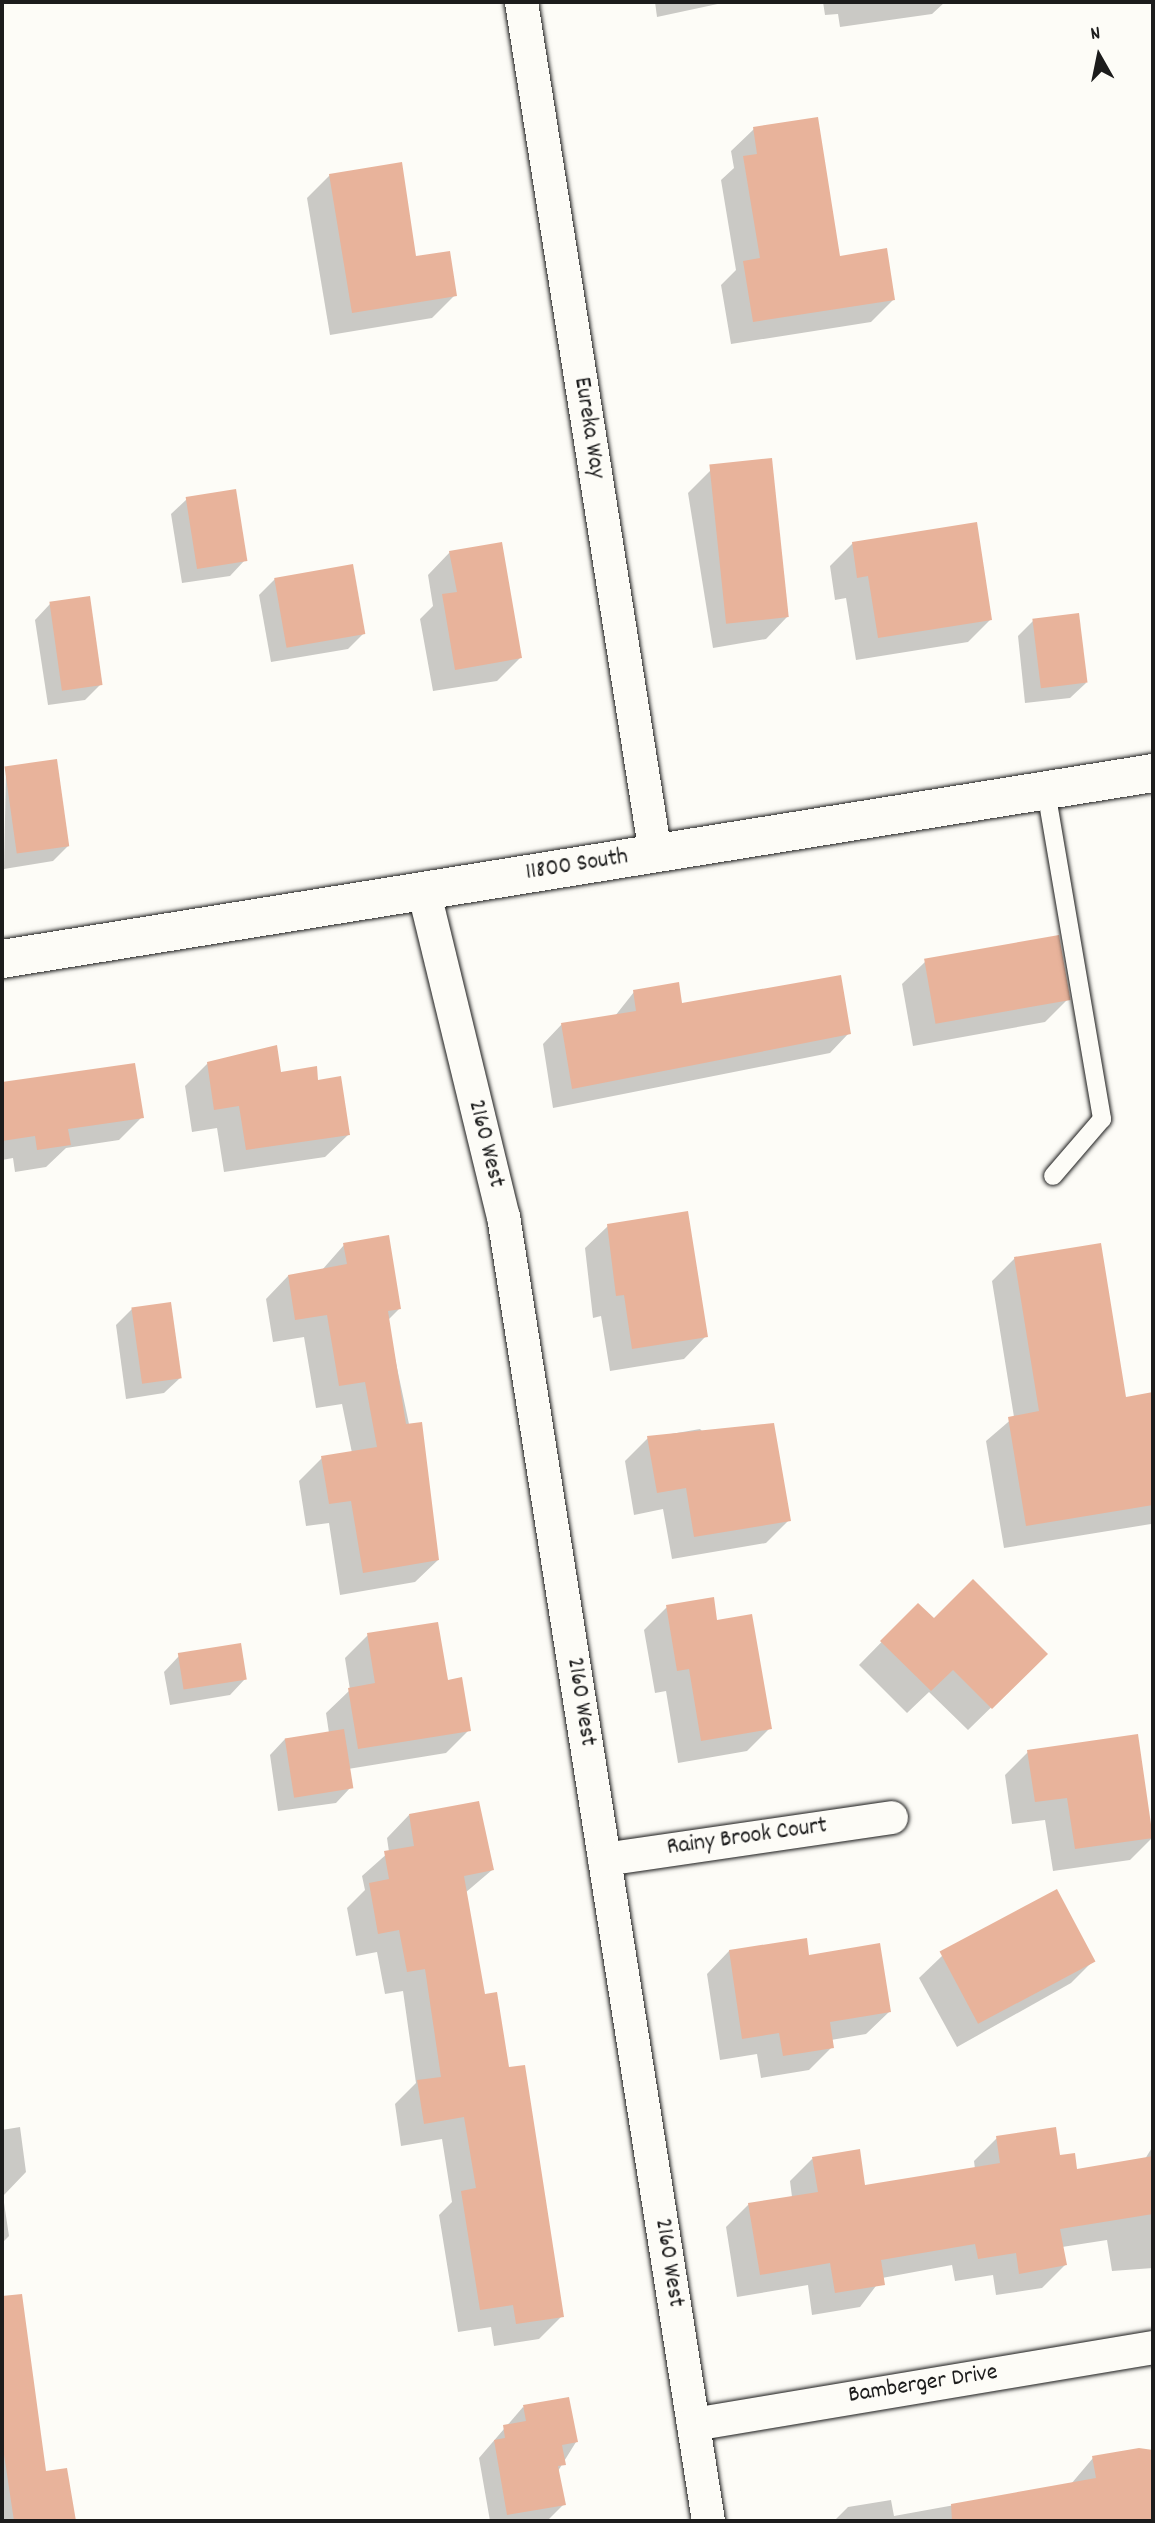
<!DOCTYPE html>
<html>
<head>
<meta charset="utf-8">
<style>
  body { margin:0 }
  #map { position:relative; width:1155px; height:2523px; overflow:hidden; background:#fdfcf7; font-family:Dekko,sans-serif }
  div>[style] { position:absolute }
  .shadow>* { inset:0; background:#0003 }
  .building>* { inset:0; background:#e8b39b; transform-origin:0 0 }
  .roads { filter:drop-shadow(0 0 2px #1c1c1c) drop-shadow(0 0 2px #1c1c1c) }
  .service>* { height:18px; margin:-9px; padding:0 9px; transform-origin:9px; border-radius:9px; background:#fdfcf7 }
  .minor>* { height:33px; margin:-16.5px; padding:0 16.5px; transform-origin:16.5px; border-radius:16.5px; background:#fdfcf7 }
  .secondary>* { height:38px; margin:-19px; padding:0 19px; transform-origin:19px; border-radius:19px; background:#fdfcf7 }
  span { translate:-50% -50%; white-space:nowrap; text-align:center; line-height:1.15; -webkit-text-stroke:5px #fdfcf7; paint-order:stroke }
  .street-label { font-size:24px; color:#1c1c1c }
  .frame { position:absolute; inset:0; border:4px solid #1c1c1c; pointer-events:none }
  .north { position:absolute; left:1064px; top:21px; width:70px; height:70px; -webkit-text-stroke:5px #fdfcf7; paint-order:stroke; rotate:351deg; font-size:19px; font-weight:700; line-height:28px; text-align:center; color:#1c1c1c }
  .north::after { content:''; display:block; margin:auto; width:24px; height:32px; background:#1c1c1c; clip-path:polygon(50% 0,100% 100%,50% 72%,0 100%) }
</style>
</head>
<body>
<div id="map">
  <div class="shadow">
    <div style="clip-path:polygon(655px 2px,727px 2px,657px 17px)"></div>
    <div style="clip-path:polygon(823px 2px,945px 2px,932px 14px,840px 27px,838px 14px,825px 15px)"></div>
    <div style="clip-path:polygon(754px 129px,839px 258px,894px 299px,871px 322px,731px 344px,721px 285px,736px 270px,721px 180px,734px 168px,731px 151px)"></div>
    <div style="clip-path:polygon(330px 175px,455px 295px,432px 318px,330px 335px,307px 198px)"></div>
    <div style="clip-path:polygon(771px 460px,788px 616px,766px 639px,713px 648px,688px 493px,711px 470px)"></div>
    <div style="clip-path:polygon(187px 499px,245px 560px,230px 576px,182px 583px,171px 514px)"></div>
    <div style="clip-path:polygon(853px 543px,990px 620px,968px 642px,856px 660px,846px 598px,835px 600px,830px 566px)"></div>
    <div style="clip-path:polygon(450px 552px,520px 658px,497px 681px,433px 691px,420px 619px,433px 606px,428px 575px)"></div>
    <div style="clip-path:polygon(275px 579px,364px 633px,348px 649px,271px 662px,259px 595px)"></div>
    <div style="clip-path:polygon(50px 604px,101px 684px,85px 700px,48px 705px,35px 620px)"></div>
    <div style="clip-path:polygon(1033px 621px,1086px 683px,1070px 698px,1025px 703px,1018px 636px)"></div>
    <div style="clip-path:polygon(6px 769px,68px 846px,53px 861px,4px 869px)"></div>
    <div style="clip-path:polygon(925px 962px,1068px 999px,1045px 1022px,913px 1046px,902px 984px)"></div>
    <div style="clip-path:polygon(634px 992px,681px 1005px,849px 1033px,830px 1053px,553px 1108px,543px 1044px,562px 1024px,615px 1016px)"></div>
    <div style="clip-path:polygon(208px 1063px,317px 1082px,348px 1135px,325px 1157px,224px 1172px,217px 1128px,192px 1132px,185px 1086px)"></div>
    <div style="clip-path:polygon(134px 1065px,142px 1117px,119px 1140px,66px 1148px,46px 1167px,15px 1172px,13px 1158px,2px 1160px,2px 1084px)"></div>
    <div style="clip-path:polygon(608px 1226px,706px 1336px,684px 1359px,610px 1371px,601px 1316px,593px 1318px,585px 1248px)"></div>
    <div style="clip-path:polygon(344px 1245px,399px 1309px,387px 1321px,438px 1560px,415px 1582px,340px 1595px,329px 1523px,306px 1526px,299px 1481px,322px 1458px,352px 1453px,342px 1404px,316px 1408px,304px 1337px,273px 1342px,266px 1299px,288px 1276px,322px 1270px)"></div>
    <div style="clip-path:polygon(1015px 1258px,1124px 1399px,1153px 1394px,1151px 1524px,1004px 1548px,986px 1441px,1014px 1417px,992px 1281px)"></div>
    <div style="clip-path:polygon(132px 1309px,180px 1378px,164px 1393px,126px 1399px,116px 1325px)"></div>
    <div style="clip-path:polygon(700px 1429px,789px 1520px,766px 1543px,672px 1559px,663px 1509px,634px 1515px,625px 1461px,648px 1438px)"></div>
    <div style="clip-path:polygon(918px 1605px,934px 1621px,1046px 1654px,968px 1730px,929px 1692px,907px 1713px,859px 1665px)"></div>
    <div style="clip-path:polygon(667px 1607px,716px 1622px,770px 1728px,747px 1751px,678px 1763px,666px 1691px,655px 1693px,644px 1630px)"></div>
    <div style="clip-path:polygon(368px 1635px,447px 1682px,469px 1730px,446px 1753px,348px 1769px,351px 1787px,336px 1803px,278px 1811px,270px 1755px,285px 1739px,329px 1733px,326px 1713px,350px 1690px,345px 1658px)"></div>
    <div style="clip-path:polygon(179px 1656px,245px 1679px,230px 1695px,170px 1705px,164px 1672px)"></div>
    <div style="clip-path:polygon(1028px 1752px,1153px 1837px,1130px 1860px,1053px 1871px,1045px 1820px,1012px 1824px,1005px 1775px)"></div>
    <div style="clip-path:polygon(409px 1815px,492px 1870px,465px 1893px,483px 1996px,507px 2069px,562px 2316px,539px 2339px,494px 2346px,491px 2327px,458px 2332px,439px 2215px,452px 2202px,442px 2139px,401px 2146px,395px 2104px,416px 2083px,403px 1991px,385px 1994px,377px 1952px,356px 1956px,347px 1908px,365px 1890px,362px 1876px,389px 1852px,387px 1838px)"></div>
    <div style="clip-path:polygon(1056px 1892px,1094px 1960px,1071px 1983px,957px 2047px,919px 1978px,942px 1956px)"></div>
    <div style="clip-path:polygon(729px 1951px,808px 1957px,889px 2012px,866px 2034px,831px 2040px,832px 2047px,809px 2070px,761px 2078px,757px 2054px,720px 2060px,707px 1974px)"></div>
    <div style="clip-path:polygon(20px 2127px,26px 2172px,3px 2196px,9px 2236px,2px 2243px,2px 2130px)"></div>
    <div style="clip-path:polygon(997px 2138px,1059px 2157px,1076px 2171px,1145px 2159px,1153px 2146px,1153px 2268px,1112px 2271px,1107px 2240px,1062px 2247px,1065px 2265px,1042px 2288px,996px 2295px,993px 2275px,955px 2281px,952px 2265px,882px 2278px,860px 2307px,812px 2315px,808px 2285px,737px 2297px,726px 2227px,749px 2204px,792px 2197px,790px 2181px,812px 2159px,864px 2187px,975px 2169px,974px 2161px)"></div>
    <div style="clip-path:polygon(25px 2327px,44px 2473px,66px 2470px,74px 2521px,2px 2521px,2px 2330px)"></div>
    <div style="clip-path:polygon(523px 2407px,576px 2442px,558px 2471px,564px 2504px,548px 2520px,490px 2521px,479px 2458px)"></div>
    <div style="clip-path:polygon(1153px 2452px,1153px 2521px,834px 2521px,848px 2507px,891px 2500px,894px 2516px,1071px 2484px,1093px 2458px)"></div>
  </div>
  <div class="building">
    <div style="clip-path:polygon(818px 117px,840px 256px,887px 248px,895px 300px,753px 322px,743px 261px,760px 258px,743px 156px,757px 154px,753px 127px)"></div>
    <div style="clip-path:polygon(402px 162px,416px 256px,450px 251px,457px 296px,352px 313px,329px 174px)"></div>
    <div style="left:772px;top:458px;width:160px;height:63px;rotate:84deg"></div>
    <div style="left:236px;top:489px;width:73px;height:51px;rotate:81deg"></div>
    <div style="clip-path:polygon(977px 522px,992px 620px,878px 638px,868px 576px,857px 578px,852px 542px)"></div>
    <div style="clip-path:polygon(502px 542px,522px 658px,455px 670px,442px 594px,457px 592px,449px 551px)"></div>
    <div style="left:353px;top:564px;width:71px;height:80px;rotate:80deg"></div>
    <div style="left:90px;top:596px;width:90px;height:41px;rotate:82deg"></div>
    <div style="left:1079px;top:613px;width:70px;height:47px;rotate:83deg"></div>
    <div style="left:57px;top:759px;width:88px;height:53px;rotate:82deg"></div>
    <div style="left:1059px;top:935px;width:66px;height:137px;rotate:80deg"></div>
    <div style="clip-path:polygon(841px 975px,851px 1034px,572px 1089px,561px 1023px,636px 1011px,633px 990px,679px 982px,682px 1003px)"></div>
    <div style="clip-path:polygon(277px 1045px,281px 1072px,317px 1066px,318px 1080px,341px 1076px,350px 1135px,246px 1150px,239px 1106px,214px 1110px,207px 1062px)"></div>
    <div style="clip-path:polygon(135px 1063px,144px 1118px,68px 1129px,71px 1145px,37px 1150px,35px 1136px,2px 1141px,2px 1082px)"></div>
    <div style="clip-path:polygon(688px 1211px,708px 1337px,632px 1349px,624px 1295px,616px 1296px,607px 1224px)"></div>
    <div style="clip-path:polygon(389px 1235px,401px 1309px,388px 1311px,406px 1424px,422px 1422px,439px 1560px,363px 1573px,351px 1501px,329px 1504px,321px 1456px,377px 1447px,365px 1382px,339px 1386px,327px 1315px,295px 1320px,288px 1275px,347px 1264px,343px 1243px)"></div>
    <div style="clip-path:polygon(1101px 1243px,1126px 1397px,1153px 1392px,1153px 1505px,1026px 1526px,1008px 1417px,1039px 1411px,1014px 1257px)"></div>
    <div style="left:171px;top:1302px;width:77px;height:40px;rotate:82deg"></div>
    <div style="clip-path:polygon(774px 1423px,791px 1521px,694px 1537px,686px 1488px,657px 1493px,647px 1436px)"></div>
    <div style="clip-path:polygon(973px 1579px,1048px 1654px,992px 1709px,953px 1670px,931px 1691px,880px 1641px,918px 1603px,934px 1618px)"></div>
    <div style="clip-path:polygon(714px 1597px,717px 1620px,752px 1614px,772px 1729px,701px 1741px,689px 1669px,677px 1671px,666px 1605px)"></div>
    <div style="clip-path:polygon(438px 1622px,448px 1680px,462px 1677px,471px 1731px,358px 1749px,348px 1688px,375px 1683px,367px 1633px)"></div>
    <div style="left:241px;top:1643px;width:37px;height:64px;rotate:81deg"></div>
    <div style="left:344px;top:1729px;width:60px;height:60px;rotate:81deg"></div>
    <div style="clip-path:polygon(1138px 1734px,1153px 1838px,1075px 1849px,1067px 1798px,1035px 1802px,1027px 1750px)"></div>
    <div style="clip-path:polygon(479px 1801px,494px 1870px,464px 1876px,485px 1994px,497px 1992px,509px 2067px,525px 2065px,564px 2317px,516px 2324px,513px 2305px,480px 2310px,461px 2191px,476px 2188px,464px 2117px,424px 2124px,417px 2080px,441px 2077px,425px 1969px,407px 1972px,399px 1930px,378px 1934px,369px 1883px,389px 1879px,384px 1851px,414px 1846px,409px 1814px)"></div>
    <div style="left:1057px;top:1889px;width:82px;height:133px;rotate:62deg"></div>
    <div style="clip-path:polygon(807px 1938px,809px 1955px,880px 1943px,891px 2012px,830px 2022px,834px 2048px,783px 2056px,779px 2033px,742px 2039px,729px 1950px)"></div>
    <div style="clip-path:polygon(1056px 2127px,1060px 2155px,1075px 2153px,1077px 2169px,1153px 2156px,1153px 2214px,1060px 2229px,1067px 2265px,1019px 2274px,1016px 2253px,978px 2259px,975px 2244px,881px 2260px,885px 2285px,835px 2293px,830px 2263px,760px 2275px,748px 2203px,818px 2192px,812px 2157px,860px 2149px,865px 2185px,1000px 2163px,996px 2136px)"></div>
    <div style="clip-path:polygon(22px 2294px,46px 2471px,67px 2468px,76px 2521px,14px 2521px,2px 2441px,2px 2296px)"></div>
    <div style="clip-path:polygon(569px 2397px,578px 2442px,562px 2445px,566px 2465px,558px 2466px,566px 2505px,507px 2515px,494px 2440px,505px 2438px,503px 2425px,526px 2421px,523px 2405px)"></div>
    <div style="clip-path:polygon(1139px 2448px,1153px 2450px,1153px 2521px,952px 2521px,951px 2504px,1096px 2478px,1092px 2456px)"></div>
  </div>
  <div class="roads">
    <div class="service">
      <div style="left:1046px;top:791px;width:333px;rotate:80.3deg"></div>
      <div style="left:1102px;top:1119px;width:75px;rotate:130.7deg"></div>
    </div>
    <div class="minor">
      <div style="left:521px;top:2px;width:862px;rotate:81.06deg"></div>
      <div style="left:423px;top:889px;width:337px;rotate:76.3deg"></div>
      <div style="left:503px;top:1216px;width:1321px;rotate:81.07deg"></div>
      <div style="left:604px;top:1859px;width:290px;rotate:-8.3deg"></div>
      <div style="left:693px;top:2424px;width:466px;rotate:-9.5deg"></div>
    </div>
    <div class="secondary">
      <div style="left:2px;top:959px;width:1166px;rotate:-9.18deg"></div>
    </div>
  </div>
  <div class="street-label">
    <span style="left:588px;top:428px;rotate:81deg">Eureka Way</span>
    <span style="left:577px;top:866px;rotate:-9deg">11800 South</span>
    <span style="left:485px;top:1144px;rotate:76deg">2160 West</span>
    <span style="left:580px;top:1702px;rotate:81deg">2160 West</span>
    <span style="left:747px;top:1838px;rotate:-8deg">Rainy Brook Court</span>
    <span style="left:668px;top:2263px;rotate:81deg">2160 West</span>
    <span style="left:923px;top:2385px;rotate:-9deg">Bamberger Drive</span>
  </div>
  <div class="frame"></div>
  <div class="north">N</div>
</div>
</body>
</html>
